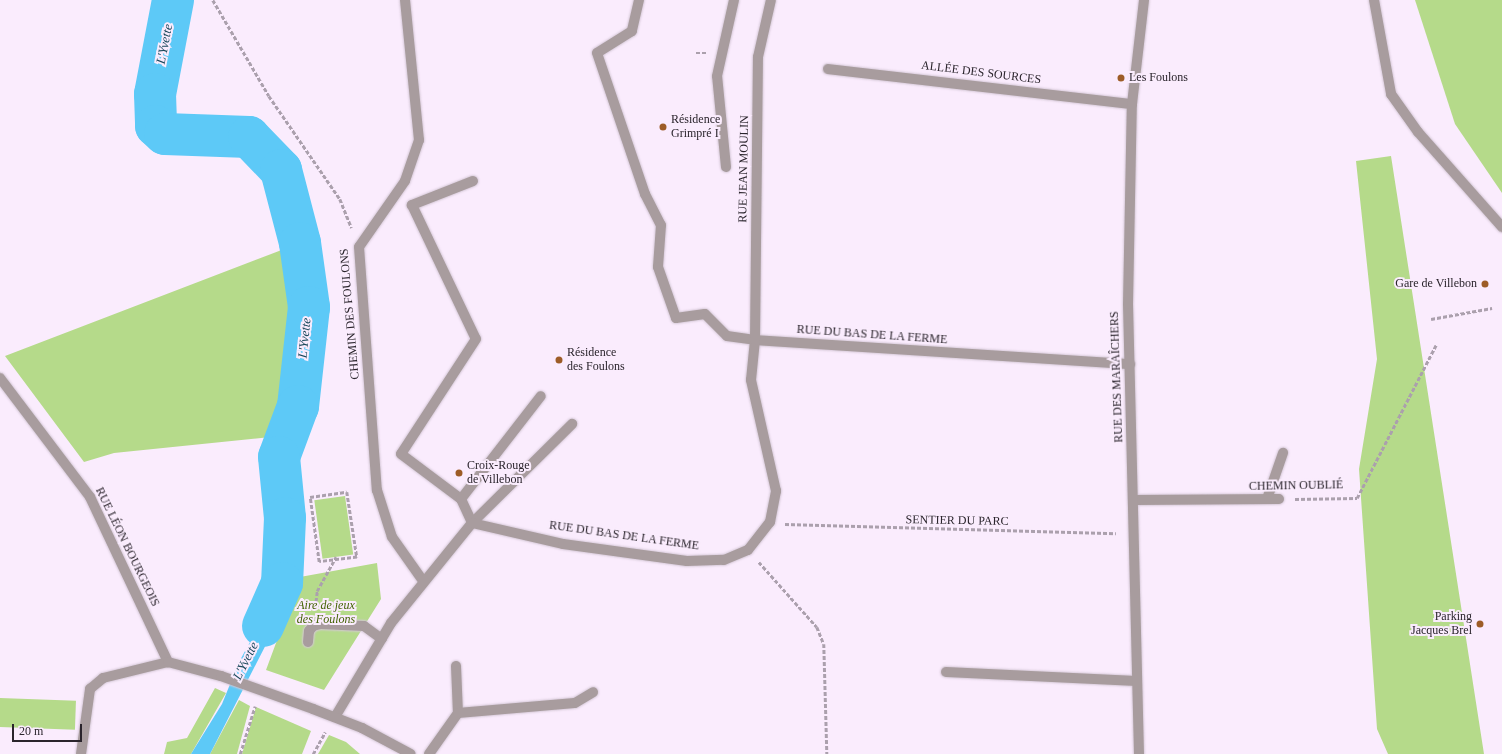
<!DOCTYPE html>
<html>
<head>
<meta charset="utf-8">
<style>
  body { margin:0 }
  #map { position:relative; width:1502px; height:754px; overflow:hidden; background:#faecfd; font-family:Georgia,serif }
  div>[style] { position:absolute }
  .green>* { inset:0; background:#b5da8a; transform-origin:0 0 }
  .water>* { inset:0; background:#5dc9f7 }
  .river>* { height:42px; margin:-21px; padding:0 21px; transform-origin:21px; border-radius:21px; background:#5dc9f7 }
  .path>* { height:2.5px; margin-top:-1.25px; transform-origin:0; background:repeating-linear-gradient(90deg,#aba0ad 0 4px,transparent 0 6px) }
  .roads { filter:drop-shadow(0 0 1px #d5c8d7) drop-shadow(0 0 1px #d5c8d7) }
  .minor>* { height:10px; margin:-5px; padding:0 5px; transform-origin:5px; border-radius:5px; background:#a89c9e }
  .dots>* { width:11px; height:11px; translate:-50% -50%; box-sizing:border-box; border:2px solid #faecfd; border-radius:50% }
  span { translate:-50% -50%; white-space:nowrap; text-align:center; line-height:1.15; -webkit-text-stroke:4px #faecfd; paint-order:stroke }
  .street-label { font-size:12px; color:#2a242c }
  .poi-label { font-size:12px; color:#2a242c }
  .left { translate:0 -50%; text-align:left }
  .right { translate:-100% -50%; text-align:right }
  .park-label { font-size:12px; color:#426203; font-style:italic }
  .water-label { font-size:13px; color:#1a485b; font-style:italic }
  .scale { position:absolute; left:12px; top:724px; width:70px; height:18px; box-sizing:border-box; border:2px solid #2a242c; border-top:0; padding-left:5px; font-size:12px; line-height:14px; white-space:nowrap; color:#2a242c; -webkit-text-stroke:3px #faecfd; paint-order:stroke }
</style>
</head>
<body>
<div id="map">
  <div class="green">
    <div style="clip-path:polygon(1415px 0,1502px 0,1502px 193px,1455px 124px)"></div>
    <div style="clip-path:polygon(1391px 156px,1484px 754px,1388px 754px,1377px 729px,1359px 469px,1377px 359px,1356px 161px)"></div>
    <div style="clip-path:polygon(292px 246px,301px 311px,290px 398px,280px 436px,114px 453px,84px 462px,5px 356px)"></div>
    <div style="left:345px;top:496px;width:59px;height:31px;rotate:82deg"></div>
    <div style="clip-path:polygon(377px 563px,381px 599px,324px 690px,266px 670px,286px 616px,289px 579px)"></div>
    <div style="clip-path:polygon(215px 688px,226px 693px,191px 754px,164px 754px,167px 742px,187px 738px)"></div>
    <div style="left:0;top:698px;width:76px;height:29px;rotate:2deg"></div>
    <div style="clip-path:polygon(239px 700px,250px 706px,237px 754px,210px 754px)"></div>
    <div style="clip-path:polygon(256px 707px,311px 731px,302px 754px,242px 754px)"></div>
    <div style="clip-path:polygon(329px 735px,346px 742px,360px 754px,318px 754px)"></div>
  </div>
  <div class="water">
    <div style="clip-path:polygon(271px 572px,286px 573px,275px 627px,210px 754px,191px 754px,222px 704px,239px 662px,260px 624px)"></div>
  </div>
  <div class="river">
    <div style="left:173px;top:0;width:96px;rotate:100.8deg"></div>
    <div style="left:155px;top:94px;width:32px;rotate:88deg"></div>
    <div style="left:156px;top:126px;width:12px;rotate:42deg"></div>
    <div style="left:165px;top:134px;width:84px;rotate:2deg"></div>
    <div style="left:249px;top:137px;width:46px;rotate:45.9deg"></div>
    <div style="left:281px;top:170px;width:75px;rotate:75.4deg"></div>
    <div style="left:300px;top:243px;width:65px;rotate:82deg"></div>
    <div style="left:309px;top:307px;width:100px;rotate:96.3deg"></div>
    <div style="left:298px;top:406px;width:54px;rotate:110.4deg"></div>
    <div style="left:279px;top:457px;width:61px;rotate:84.4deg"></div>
    <div style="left:285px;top:518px;width:65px;rotate:92.6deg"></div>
    <div style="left:282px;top:583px;width:47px;rotate:113.8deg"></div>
  </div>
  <div class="path">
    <div style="left:213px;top:0;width:111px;rotate:59.7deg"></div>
    <div style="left:269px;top:96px;width:125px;rotate:55.4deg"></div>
    <div style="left:340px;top:199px;width:31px;rotate:68deg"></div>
    <div style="left:696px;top:53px;width:10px"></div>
    <div style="left:1431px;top:319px;width:62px;rotate:-10.2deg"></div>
    <div style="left:347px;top:492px;width:66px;rotate:81.3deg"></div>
    <div style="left:357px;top:557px;width:38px;rotate:173deg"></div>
    <div style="left:319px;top:562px;width:66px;rotate:-97.9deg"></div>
    <div style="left:310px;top:497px;width:37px;rotate:-8deg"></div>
    <div style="left:1295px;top:499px;width:62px;rotate:-0.9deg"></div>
    <div style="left:1357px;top:498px;width:172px;rotate:-62.7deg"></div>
    <div style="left:785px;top:524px;width:331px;rotate:1.6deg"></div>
    <div style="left:759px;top:562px;width:87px;rotate:48.3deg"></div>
    <div style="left:817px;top:627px;width:18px;rotate:68deg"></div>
    <div style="left:824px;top:644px;width:110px;rotate:88.4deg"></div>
    <div style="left:315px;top:608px;width:17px;rotate:-83deg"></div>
    <div style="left:317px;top:591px;width:39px;rotate:-61deg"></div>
    <div style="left:240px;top:754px;width:50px;rotate:-72.6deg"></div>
    <div style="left:313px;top:754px;width:25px;rotate:-61deg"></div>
  </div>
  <div class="roads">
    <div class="minor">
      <div style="left:405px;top:0;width:141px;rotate:84.3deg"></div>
      <div style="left:419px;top:140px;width:43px;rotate:108.9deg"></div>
      <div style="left:405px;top:181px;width:80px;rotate:124.9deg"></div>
      <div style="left:359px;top:247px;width:244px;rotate:85.8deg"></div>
      <div style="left:377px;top:490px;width:49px;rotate:72.3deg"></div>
      <div style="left:392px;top:537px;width:54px;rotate:54.8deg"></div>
      <div style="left:639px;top:0;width:32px;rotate:103deg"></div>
      <div style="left:632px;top:31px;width:41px;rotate:147.8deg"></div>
      <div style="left:597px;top:53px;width:149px;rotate:71.2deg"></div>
      <div style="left:645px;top:194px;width:35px;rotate:63deg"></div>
      <div style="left:661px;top:225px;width:42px;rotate:94.1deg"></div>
      <div style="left:658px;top:267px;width:54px;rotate:70.6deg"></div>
      <div style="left:676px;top:318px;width:29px;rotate:-8deg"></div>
      <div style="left:705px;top:314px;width:31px;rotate:45deg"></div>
      <div style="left:727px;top:336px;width:28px;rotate:8deg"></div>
      <div style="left:755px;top:340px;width:376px;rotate:3.7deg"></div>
      <div style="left:1374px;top:0;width:96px;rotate:79.7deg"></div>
      <div style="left:1391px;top:94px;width:47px;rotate:54.6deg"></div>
      <div style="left:1418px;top:132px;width:127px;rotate:48.5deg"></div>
      <div style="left:828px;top:69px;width:306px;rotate:6.6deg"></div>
      <div style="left:726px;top:167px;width:91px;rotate:-95.6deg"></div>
      <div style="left:717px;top:76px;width:78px;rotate:-77.4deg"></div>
      <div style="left:473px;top:181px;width:66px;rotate:158.5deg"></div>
      <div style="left:412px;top:205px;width:148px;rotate:64.5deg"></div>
      <div style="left:476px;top:339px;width:137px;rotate:123.1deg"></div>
      <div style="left:401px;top:454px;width:75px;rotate:36.9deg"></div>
      <div style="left:461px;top:499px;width:130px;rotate:-52.2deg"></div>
      <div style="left:0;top:378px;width:149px;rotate:52.9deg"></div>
      <div style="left:90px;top:497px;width:183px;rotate:64.7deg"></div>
      <div style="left:461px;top:499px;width:26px;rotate:65deg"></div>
      <div style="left:472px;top:523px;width:141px;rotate:-44.7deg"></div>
      <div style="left:1267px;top:499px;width:49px;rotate:-70.8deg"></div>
      <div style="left:1134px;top:500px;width:145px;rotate:-0.4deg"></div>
      <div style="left:308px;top:642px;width:11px;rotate:-85deg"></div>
      <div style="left:309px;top:631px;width:6px;rotate:-51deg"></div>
      <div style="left:313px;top:626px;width:7px;rotate:-16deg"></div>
      <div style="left:320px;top:624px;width:44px;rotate:2.6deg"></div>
      <div style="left:364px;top:626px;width:22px;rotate:36deg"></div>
      <div style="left:456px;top:666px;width:47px;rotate:87.6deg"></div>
      <div style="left:946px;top:672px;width:191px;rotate:2.7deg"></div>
      <div style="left:335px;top:717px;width:109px;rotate:-59.2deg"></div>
      <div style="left:391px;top:623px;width:129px;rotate:-51deg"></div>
      <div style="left:472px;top:523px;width:93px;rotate:13deg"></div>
      <div style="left:563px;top:544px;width:125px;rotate:7.8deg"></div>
      <div style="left:687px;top:561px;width:37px;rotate:-2deg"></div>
      <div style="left:724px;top:560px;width:26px;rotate:-23deg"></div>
      <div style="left:748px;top:550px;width:36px;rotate:-52deg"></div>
      <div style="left:770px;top:522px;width:32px;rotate:-79deg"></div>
      <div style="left:776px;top:491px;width:114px;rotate:-102.7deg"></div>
      <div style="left:751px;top:380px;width:40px;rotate:-84.3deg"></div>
      <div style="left:755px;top:340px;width:283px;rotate:-89.4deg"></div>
      <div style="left:758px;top:57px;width:58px;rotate:-77.2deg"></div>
      <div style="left:81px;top:754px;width:66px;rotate:-82.1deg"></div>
      <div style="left:90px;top:689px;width:17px;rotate:-40deg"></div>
      <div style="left:103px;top:678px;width:67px;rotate:-13.8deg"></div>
      <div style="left:168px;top:662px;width:55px;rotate:14.8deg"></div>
      <div style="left:221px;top:676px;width:98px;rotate:19.7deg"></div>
      <div style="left:313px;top:709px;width:53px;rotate:21.2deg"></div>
      <div style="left:362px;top:728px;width:55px;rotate:28deg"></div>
      <div style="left:429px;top:754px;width:50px;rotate:-54.7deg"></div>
      <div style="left:458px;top:713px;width:117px;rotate:-4.9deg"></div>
      <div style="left:575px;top:703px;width:21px;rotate:-31deg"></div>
      <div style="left:1139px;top:754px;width:450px;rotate:-91.4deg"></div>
      <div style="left:1128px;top:304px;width:200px;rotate:-88.9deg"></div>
      <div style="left:1132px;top:104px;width:105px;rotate:-83.4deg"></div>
    </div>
  </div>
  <div class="dots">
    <div style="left:1121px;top:78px;background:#9d5c27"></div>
    <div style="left:663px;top:127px;background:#9d5c27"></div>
    <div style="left:1485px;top:284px;background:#9d5c27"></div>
    <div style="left:559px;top:360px;background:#9d5c27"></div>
    <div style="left:459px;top:473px;background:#9d5c27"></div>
    <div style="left:1480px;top:624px;background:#9d5c27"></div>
  </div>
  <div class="street-label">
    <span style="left:981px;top:73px;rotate:7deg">ALLÉE DES SOURCES</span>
    <span style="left:744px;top:169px;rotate:-89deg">RUE JEAN MOULIN</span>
    <span style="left:350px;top:314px;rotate:-95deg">CHEMIN DES FOULONS</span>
    <span style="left:872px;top:335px;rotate:4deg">RUE DU BAS DE LA FERME</span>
    <span style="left:1117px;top:377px;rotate:-92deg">RUE DES MARAÎCHERS</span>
    <span style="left:1296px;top:486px;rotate:-1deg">CHEMIN OUBLIÉ</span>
    <span style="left:957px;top:521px;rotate:1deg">SENTIER DU PARC</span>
    <span style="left:624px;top:536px;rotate:8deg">RUE DU BAS DE LA FERME</span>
    <span style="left:127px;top:547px;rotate:64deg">RUE LÉON BOURGEOIS</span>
  </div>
  <div class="poi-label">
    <span class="left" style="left:1129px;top:78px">Les Foulons</span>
    <span class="left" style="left:671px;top:127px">Résidence<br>Grimpré I</span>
    <span class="right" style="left:1477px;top:284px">Gare de Villebon</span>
    <span class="left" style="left:567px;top:360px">Résidence<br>des Foulons</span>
    <span class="left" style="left:467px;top:473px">Croix-Rouge<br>de Villebon</span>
    <span class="right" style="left:1472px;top:624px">Parking<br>Jacques Brel</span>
  </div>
  <div class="park-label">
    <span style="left:326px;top:613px">Aire de jeux<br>des Foulons</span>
  </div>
  <div class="water-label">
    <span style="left:165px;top:44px;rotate:-79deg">L'Yvette</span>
    <span style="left:305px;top:338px;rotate:-84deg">L'Yvette</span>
    <span style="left:246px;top:661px;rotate:-63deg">L'Yvette</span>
  </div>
  <div class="scale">20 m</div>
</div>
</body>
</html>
